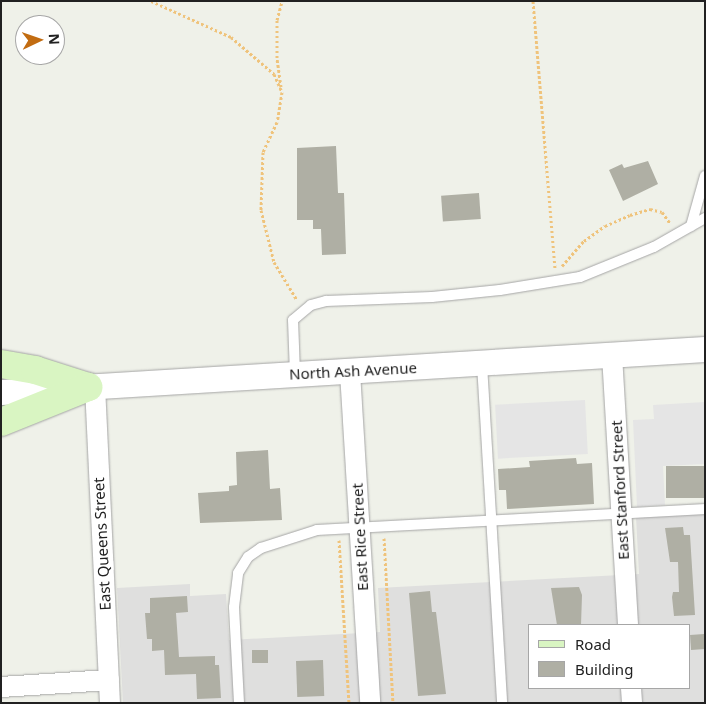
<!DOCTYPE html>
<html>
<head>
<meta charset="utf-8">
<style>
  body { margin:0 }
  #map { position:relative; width:706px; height:704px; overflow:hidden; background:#eff1e9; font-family:"Noto Sans",sans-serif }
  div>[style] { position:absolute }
  .residential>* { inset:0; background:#dfdfde }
  .parking>* { inset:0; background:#e5e5e5; transform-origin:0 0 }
  .building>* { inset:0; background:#afafa4; transform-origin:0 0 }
  .path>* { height:3px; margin-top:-1.5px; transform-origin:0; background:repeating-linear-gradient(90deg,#efc37b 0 2.5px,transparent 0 5px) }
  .roads { filter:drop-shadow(0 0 1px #a5a5a5) drop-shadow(0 0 1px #a5a5a5) }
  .service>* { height:10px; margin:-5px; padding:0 5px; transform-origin:5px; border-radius:5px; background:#fff }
  .minor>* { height:20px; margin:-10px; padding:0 10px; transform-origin:10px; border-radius:10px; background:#fff }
  .tertiary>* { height:25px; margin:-12.5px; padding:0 12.5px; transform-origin:12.5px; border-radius:12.5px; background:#fff }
  .secondary>* { height:28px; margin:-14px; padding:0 14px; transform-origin:14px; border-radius:14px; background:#d9f5c2 }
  span { translate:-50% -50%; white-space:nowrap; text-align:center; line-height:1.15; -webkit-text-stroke:5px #fff; paint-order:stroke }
  .street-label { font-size:15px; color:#212121 }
  .frame { position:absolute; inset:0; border:2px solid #212121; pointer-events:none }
  .legend { position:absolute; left:528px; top:624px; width:162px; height:65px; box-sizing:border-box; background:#fff; border:1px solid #a6a6a6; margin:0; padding:6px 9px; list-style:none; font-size:15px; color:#212121 }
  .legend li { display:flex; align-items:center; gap:10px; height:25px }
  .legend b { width:25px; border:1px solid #a6a6a6 }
  .north { position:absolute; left:15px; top:15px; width:50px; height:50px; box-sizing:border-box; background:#fff; border:1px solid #a6a6a6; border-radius:50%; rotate:87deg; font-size:14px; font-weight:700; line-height:20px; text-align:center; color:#212121 }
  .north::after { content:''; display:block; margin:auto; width:18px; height:22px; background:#c26c11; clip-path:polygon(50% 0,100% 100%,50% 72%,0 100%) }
</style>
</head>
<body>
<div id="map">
  <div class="residential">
    <div style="clip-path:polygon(evenodd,705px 513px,705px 703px,123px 703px,117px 588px,190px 584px,190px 596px,226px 594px,229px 640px,380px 632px,378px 588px,639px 574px,636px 517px,705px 513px,530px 625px,690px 625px,690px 688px,530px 688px,530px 625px)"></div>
  </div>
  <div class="parking">
    <div style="left:585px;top:400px;width:54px;height:90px;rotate:87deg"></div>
    <div style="clip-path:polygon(705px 402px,705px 464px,663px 466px,665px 505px,637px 507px,633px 420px,654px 419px,653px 405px)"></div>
  </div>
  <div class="building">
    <div style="clip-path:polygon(336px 146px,338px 193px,344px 193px,346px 254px,322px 255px,321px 229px,313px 229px,313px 220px,297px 220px,297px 148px)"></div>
    <div style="clip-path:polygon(648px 161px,658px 184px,623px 201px,609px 170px,622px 164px,624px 168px)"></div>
    <div style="left:479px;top:193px;width:26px;height:38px;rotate:86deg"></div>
    <div style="clip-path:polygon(268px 450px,270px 489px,280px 488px,282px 520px,200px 523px,198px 493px,229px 491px,229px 486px,237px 485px,236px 452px)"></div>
    <div style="clip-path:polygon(576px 458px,577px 464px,592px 463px,594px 504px,507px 509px,506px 490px,499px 490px,498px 469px,530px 467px,529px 461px)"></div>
    <div style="left:705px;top:466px;width:32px;height:39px;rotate:90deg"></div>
    <div style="clip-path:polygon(683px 527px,684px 535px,690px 535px,695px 615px,674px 616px,672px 597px,673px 592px,679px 592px,678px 562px,670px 562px,665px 528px)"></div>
    <div style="clip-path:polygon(579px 587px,582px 595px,581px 625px,557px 625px,551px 588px)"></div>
    <div style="clip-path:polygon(430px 591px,432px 612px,436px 612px,446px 694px,418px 696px,409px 593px)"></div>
    <div style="clip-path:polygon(187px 596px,188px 612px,176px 613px,179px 657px,215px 656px,215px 665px,219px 665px,221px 698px,197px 699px,196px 674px,165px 675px,164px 650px,152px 651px,152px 639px,147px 639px,145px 613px,150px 613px,150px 598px)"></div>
    <div style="left:704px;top:634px;width:15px;height:14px;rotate:86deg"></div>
    <div style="left:252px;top:650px;width:16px;height:13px"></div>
    <div style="left:323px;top:660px;width:36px;height:27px;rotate:88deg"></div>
  </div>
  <div class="path">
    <div style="left:151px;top:1px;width:88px;rotate:24.2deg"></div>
    <div style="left:231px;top:37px;width:57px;rotate:40.7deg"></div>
    <div style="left:274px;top:74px;width:20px;rotate:66deg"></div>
    <div style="left:282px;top:92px;width:30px;rotate:99deg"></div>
    <div style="left:277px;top:122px;width:33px;rotate:115deg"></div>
    <div style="left:263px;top:152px;width:58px;rotate:92deg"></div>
    <div style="left:261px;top:210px;width:54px;rotate:76deg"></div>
    <div style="left:274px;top:262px;width:44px;rotate:58.8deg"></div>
    <div style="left:533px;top:1px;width:268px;rotate:85.3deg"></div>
    <div style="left:281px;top:87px;width:29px;rotate:-98deg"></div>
    <div style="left:277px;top:58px;width:38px;rotate:-90deg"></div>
    <div style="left:277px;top:20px;width:20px;rotate:-75deg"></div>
    <div style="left:562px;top:266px;width:33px;rotate:-49deg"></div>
    <div style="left:584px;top:241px;width:26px;rotate:-36deg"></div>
    <div style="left:605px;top:226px;width:27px;rotate:-24deg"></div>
    <div style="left:630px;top:215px;width:21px;rotate:-17deg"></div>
    <div style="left:650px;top:209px;width:12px;rotate:14deg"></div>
    <div style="left:662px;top:212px;width:14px;rotate:54deg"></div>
    <div style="left:384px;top:538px;width:165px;rotate:86.9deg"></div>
    <div style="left:339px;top:540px;width:163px;rotate:86.5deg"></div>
  </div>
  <div class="roads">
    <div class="service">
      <div style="left:691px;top:226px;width:52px;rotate:-74.4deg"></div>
      <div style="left:482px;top:364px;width:340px;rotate:86.6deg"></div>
      <div style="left:295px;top:374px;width:54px;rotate:-92.1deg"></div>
      <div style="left:293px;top:320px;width:23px;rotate:-40deg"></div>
      <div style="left:311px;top:305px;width:16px;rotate:-15deg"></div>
      <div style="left:326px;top:301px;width:106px;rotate:-2.2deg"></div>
      <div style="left:432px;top:297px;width:68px;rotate:-5.9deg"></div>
      <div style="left:500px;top:290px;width:81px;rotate:-9.2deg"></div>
      <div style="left:580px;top:277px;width:80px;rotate:-22.1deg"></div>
      <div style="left:654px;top:247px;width:59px;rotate:-29.6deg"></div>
      <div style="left:239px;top:703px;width:96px;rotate:-93deg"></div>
      <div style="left:234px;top:607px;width:34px;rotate:-83deg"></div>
      <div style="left:238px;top:573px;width:19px;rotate:-58deg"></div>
      <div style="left:248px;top:557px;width:16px;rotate:-35deg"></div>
      <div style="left:261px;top:548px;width:59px;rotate:-17.8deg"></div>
      <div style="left:317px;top:530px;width:389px;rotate:-3.1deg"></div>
    </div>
    <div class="minor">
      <div style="left:612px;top:355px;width:270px;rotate:86.6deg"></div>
      <div style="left:350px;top:372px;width:332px;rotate:86.5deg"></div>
      <div style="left:95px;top:386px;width:317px;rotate:87.3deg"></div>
      <div style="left:1px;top:687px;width:108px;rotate:-3.7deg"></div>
      <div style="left:631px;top:688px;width:15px;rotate:86deg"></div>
    </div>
    <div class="tertiary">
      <div style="left:1px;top:392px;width:705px;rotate:-3.5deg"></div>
    </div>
    <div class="secondary">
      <div style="left:1px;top:364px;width:35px;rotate:10deg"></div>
      <div style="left:35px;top:370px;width:56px;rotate:17.8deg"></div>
      <div style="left:1px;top:422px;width:94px;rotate:-21.9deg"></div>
    </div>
  </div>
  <div class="street-label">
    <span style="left:353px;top:371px;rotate:-3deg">North Ash Avenue</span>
    <span style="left:620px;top:490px;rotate:-93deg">East Stanford Street</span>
    <span style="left:360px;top:537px;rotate:-93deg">East Rice Street</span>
    <span style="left:102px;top:544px;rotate:-93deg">East Queens Street</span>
  </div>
  <div class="frame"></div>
  <ul class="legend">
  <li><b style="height:6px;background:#d9f5c2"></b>Road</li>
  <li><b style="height:14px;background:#afafa4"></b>Building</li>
  </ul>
  <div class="north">N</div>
</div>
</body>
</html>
